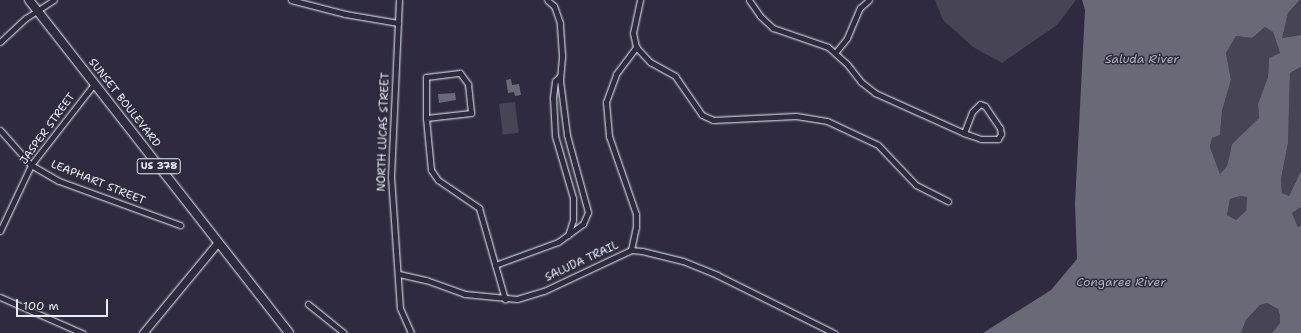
<!DOCTYPE html>
<html>
<head>
<meta charset="utf-8">
<style>
  body { margin:0 }
  #map { position:relative; width:1301px; height:333px; overflow:hidden; background:#2f2a3d; font-family:"Shantell Sans",sans-serif }
  div>[style] { position:absolute }
  .green>* { inset:0; background:#464455; transform-origin:0 0 }
  .water>* { inset:0; background:#696978 }
  .roads { filter:drop-shadow(0 0 1px #e8f1f8) drop-shadow(0 0 1px #e8f1f8) }
  .street>* { height:5px; margin:-2.5px; padding:0 2.5px; transform-origin:2.5px; border-radius:2.5px; background:#2f2a3d }
  .secondary>* { height:7px; margin:-3.5px; padding:0 3.5px; transform-origin:3.5px; border-radius:3.5px; background:#2f2a3d }
  .primary>* { height:8px; margin:-4px; padding:0 4px; transform-origin:4px; border-radius:4px; background:#2f2a3d }
  span { translate:-50% -50%; white-space:nowrap; text-align:center; line-height:1.15; -webkit-text-stroke:3px #2f2a3d; paint-order:stroke }
  .shield-label span { padding:1px 3px; background:#2f2a3d; border:1px solid; border-radius:3px; -webkit-text-stroke-width:0 }
  .shield-label { font-size:10px; color:#e8f1f8; font-weight:700 }
  .street-label { font-size:11px; color:#e8f1f8 }
  .water-label { font-size:12px; color:#afb4be; font-style:italic }
  .scale { position:absolute; left:16px; top:299px; width:92px; height:18px; box-sizing:border-box; border:2px solid #e8f1f8; border-top:0; padding-left:5px; font-size:12px; line-height:14px; white-space:nowrap; color:#e8f1f8; -webkit-text-stroke:3px #2f2a3d; paint-order:stroke }
</style>
</head>
<body>
<div id="map">
  <div class="green">
    <div style="clip-path:polygon(935px 0,1076px 0,1057px 25px,1002px 63px,973px 47px,943px 20px)"></div>
    <div style="clip-path:polygon(1301px 0,1301px 35px,1281px 38px,1288px 13px)"></div>
    <div style="clip-path:polygon(1265px 27px,1273px 32px,1280px 53px,1269px 58px,1268px 77px,1258px 104px,1259px 118px,1232px 144px,1227px 166px,1220px 174px,1210px 147px,1212px 138px,1220px 135px,1222px 111px,1231px 80px,1226px 53px,1236px 36px,1252px 38px)"></div>
    <div style="clip-path:polygon(1301px 67px,1301px 171px,1289px 196px,1282px 193px,1281px 179px,1288px 143px,1290px 73px)"></div>
    <div style="left:515px;top:102px;width:31px;height:16px;rotate:83deg"></div>
    <div style="clip-path:polygon(1240px 196px,1247px 197px,1246px 212px,1236px 220px,1227px 215px,1230px 199px)"></div>
    <div style="clip-path:polygon(1301px 207px,1301px 226px,1298px 227px,1292px 213px)"></div>
    <div style="clip-path:polygon(1267px 303px,1278px 309px,1280px 316px,1280px 323px,1272px 333px,1241px 333px,1246px 320px,1260px 305px)"></div>
  </div>
  <div class="water">
    <div style="clip-path:polygon(evenodd,1082px 0,1300px 0,1288px 13px,1282px 38px,1301px 35px,1301px 67px,1290px 73px,1288px 143px,1281px 179px,1282px 193px,1289px 196px,1301px 171px,1301px 207px,1292px 213px,1298px 227px,1301px 226px,1301px 333px,1272px 333px,1280px 323px,1280px 316px,1278px 309px,1267px 303px,1260px 305px,1246px 320px,1241px 333px,983px 333px,1051px 290px,1077px 259px,1075px 203px,1085px 10px,1082px 0,1265px 27px,1273px 32px,1280px 53px,1269px 58px,1268px 77px,1258px 104px,1259px 118px,1232px 144px,1227px 166px,1220px 174px,1210px 147px,1212px 138px,1220px 135px,1222px 111px,1231px 80px,1226px 53px,1236px 36px,1252px 38px,1265px 27px,1082px 0,1240px 196px,1247px 197px,1246px 211px,1236px 220px,1227px 215px,1230px 199px,1240px 196px)"></div>
    <div style="clip-path:polygon(511px 79px,512px 85px,519px 84px,521px 95px,515px 96px,514px 92px,508px 93px,506px 80px)"></div>
    <div style="clip-path:polygon(455px 93px,456px 100px,439px 103px,438px 94px)"></div>
  </div>
  <div class="roads">
    <div class="street">
      <div style="left:291px;top:0;width:56px;rotate:14.5deg"></div>
      <div style="left:345px;top:14px;width:54px;rotate:9.6deg"></div>
      <div style="left:399px;top:0;width:177px;rotate:92.6deg"></div>
      <div style="left:391px;top:177px;width:131px;rotate:86.1deg"></div>
      <div style="left:400px;top:308px;width:27px;rotate:66deg"></div>
      <div style="left:749px;top:0;width:19px;rotate:55deg"></div>
      <div style="left:760px;top:16px;width:18px;rotate:43deg"></div>
      <div style="left:773px;top:28px;width:58px;rotate:19.1deg"></div>
      <div style="left:828px;top:47px;width:25px;rotate:42deg"></div>
      <div style="left:847px;top:64px;width:23px;rotate:52deg"></div>
      <div style="left:861px;top:82px;width:18px;rotate:38deg"></div>
      <div style="left:875px;top:93px;width:98px;rotate:24.2deg"></div>
      <div style="left:0;top:42px;width:35px;rotate:-43deg"></div>
      <div style="left:26px;top:18px;width:33px;rotate:-33deg"></div>
      <div style="left:636px;top:47px;width:21px;rotate:47deg"></div>
      <div style="left:650px;top:62px;width:29px;rotate:29deg"></div>
      <div style="left:675px;top:76px;width:47px;rotate:55.3deg"></div>
      <div style="left:702px;top:115px;width:12px;rotate:24deg"></div>
      <div style="left:713px;top:120px;width:83px;rotate:-2.8deg"></div>
      <div style="left:796px;top:116px;width:31px;rotate:9deg"></div>
      <div style="left:827px;top:121px;width:56px;rotate:25.2deg"></div>
      <div style="left:878px;top:145px;width:55px;rotate:46.5deg"></div>
      <div style="left:916px;top:185px;width:36px;rotate:27deg"></div>
      <div style="left:835px;top:53px;width:19px;rotate:-51deg"></div>
      <div style="left:847px;top:38px;width:33px;rotate:-67deg"></div>
      <div style="left:860px;top:8px;width:12px;rotate:-42deg"></div>
      <div style="left:460px;top:73px;width:14px;rotate:54deg"></div>
      <div style="left:468px;top:84px;width:29px;rotate:84deg"></div>
      <div style="left:471px;top:113px;width:45px;rotate:173.7deg"></div>
      <div style="left:426px;top:118px;width:41px;rotate:-90deg"></div>
      <div style="left:426px;top:77px;width:34px;rotate:-7deg"></div>
      <div style="left:560px;top:76px;width:7px;rotate:135deg"></div>
      <div style="left:555px;top:81px;width:17px;rotate:97deg"></div>
      <div style="left:553px;top:98px;width:38px;rotate:87deg"></div>
      <div style="left:555px;top:136px;width:65px;rotate:73.8deg"></div>
      <div style="left:573px;top:198px;width:22px;rotate:90deg"></div>
      <div style="left:573px;top:220px;width:16px;rotate:108deg"></div>
      <div style="left:980px;top:104px;width:5px;rotate:22deg"></div>
      <div style="left:985px;top:106px;width:27px;rotate:56deg"></div>
      <div style="left:1000px;top:128px;width:6px;rotate:81deg"></div>
      <div style="left:1001px;top:134px;width:6px;rotate:121deg"></div>
      <div style="left:998px;top:139px;width:17px;rotate:180deg"></div>
      <div style="left:981px;top:139px;width:18px;rotate:-161deg"></div>
      <div style="left:964px;top:133px;width:22px;rotate:-69deg"></div>
      <div style="left:972px;top:112px;width:11px;rotate:-45deg"></div>
      <div style="left:426px;top:118px;width:52px;rotate:84.5deg"></div>
      <div style="left:431px;top:170px;width:12px;rotate:55deg"></div>
      <div style="left:438px;top:180px;width:50px;rotate:34.3deg"></div>
      <div style="left:479px;top:208px;width:95px;rotate:74.1deg"></div>
      <div style="left:0;top:130px;width:47px;rotate:48.5deg"></div>
      <div style="left:31px;top:165px;width:32px;rotate:30deg"></div>
      <div style="left:59px;top:181px;width:129px;rotate:20deg"></div>
      <div style="left:0;top:231px;width:73px;rotate:-64.8deg"></div>
      <div style="left:31px;top:165px;width:103px;rotate:-52.1deg"></div>
      <div style="left:631px;top:250px;width:24px;rotate:-78deg"></div>
      <div style="left:636px;top:227px;width:13px;rotate:-90deg"></div>
      <div style="left:636px;top:214px;width:83px;rotate:-109.1deg"></div>
      <div style="left:609px;top:136px;width:34px;rotate:-95deg"></div>
      <div style="left:606px;top:102px;width:30px;rotate:-70deg"></div>
      <div style="left:616px;top:74px;width:34px;rotate:-53deg"></div>
      <div style="left:636px;top:47px;width:14px;rotate:-102deg"></div>
      <div style="left:633px;top:33px;width:34px;rotate:-78deg"></div>
      <div style="left:495px;top:265px;width:67px;rotate:-20.1deg"></div>
      <div style="left:558px;top:242px;width:31px;rotate:-36deg"></div>
      <div style="left:583px;top:224px;width:13px;rotate:-67deg"></div>
      <div style="left:588px;top:212px;width:80px;rotate:-105.3deg"></div>
      <div style="left:567px;top:135px;width:55px;rotate:-97.3deg"></div>
      <div style="left:560px;top:80px;width:25px;rotate:-85deg"></div>
      <div style="left:562px;top:55px;width:32px;rotate:-94deg"></div>
      <div style="left:560px;top:23px;width:18px;rotate:-109deg"></div>
      <div style="left:554px;top:6px;width:9px;rotate:-139deg"></div>
      <div style="left:399px;top:274px;width:28px;rotate:13deg"></div>
      <div style="left:426px;top:280px;width:41px;rotate:19.7deg"></div>
      <div style="left:465px;top:294px;width:52px;rotate:5.5deg"></div>
      <div style="left:517px;top:299px;width:28px;rotate:-17deg"></div>
      <div style="left:544px;top:291px;width:96px;rotate:-25.2deg"></div>
      <div style="left:631px;top:250px;width:11px;rotate:5deg"></div>
      <div style="left:642px;top:251px;width:42px;rotate:13.7deg"></div>
      <div style="left:683px;top:261px;width:37px;rotate:22deg"></div>
      <div style="left:717px;top:275px;width:131px;rotate:26.4deg"></div>
      <div style="left:0;top:297px;width:90px;rotate:23.7deg"></div>
      <div style="left:308px;top:304px;width:46px;rotate:38.9deg"></div>
    </div>
    <div class="secondary">
      <div style="left:143px;top:333px;width:118px;rotate:-50.5deg"></div>
    </div>
    <div class="primary">
      <div style="left:29px;top:0;width:422px;rotate:52deg"></div>
    </div>
  </div>
  <div class="shield-label">
    <span style="left:159px;top:166px">US 378</span>
  </div>
  <div class="street-label">
    <span style="left:124px;top:103px;rotate:52deg">SUNSET BOULEVARD</span>
    <span style="left:48px;top:129px;rotate:-54deg">JASPER STREET</span>
    <span style="left:384px;top:132px;rotate:-88deg">NORTH LUCAS STREET</span>
    <span style="left:98px;top:183px;rotate:22deg">LEAPHART STREET</span>
    <span style="left:582px;top:262px;rotate:-25deg">SALUDA TRAIL</span>
  </div>
  <div class="water-label">
    <span style="left:1142px;top:60px">Saluda River</span>
    <span style="left:1121px;top:283px">Congaree River</span>
  </div>
  <div class="scale">100 m</div>
</div>
</body>
</html>
